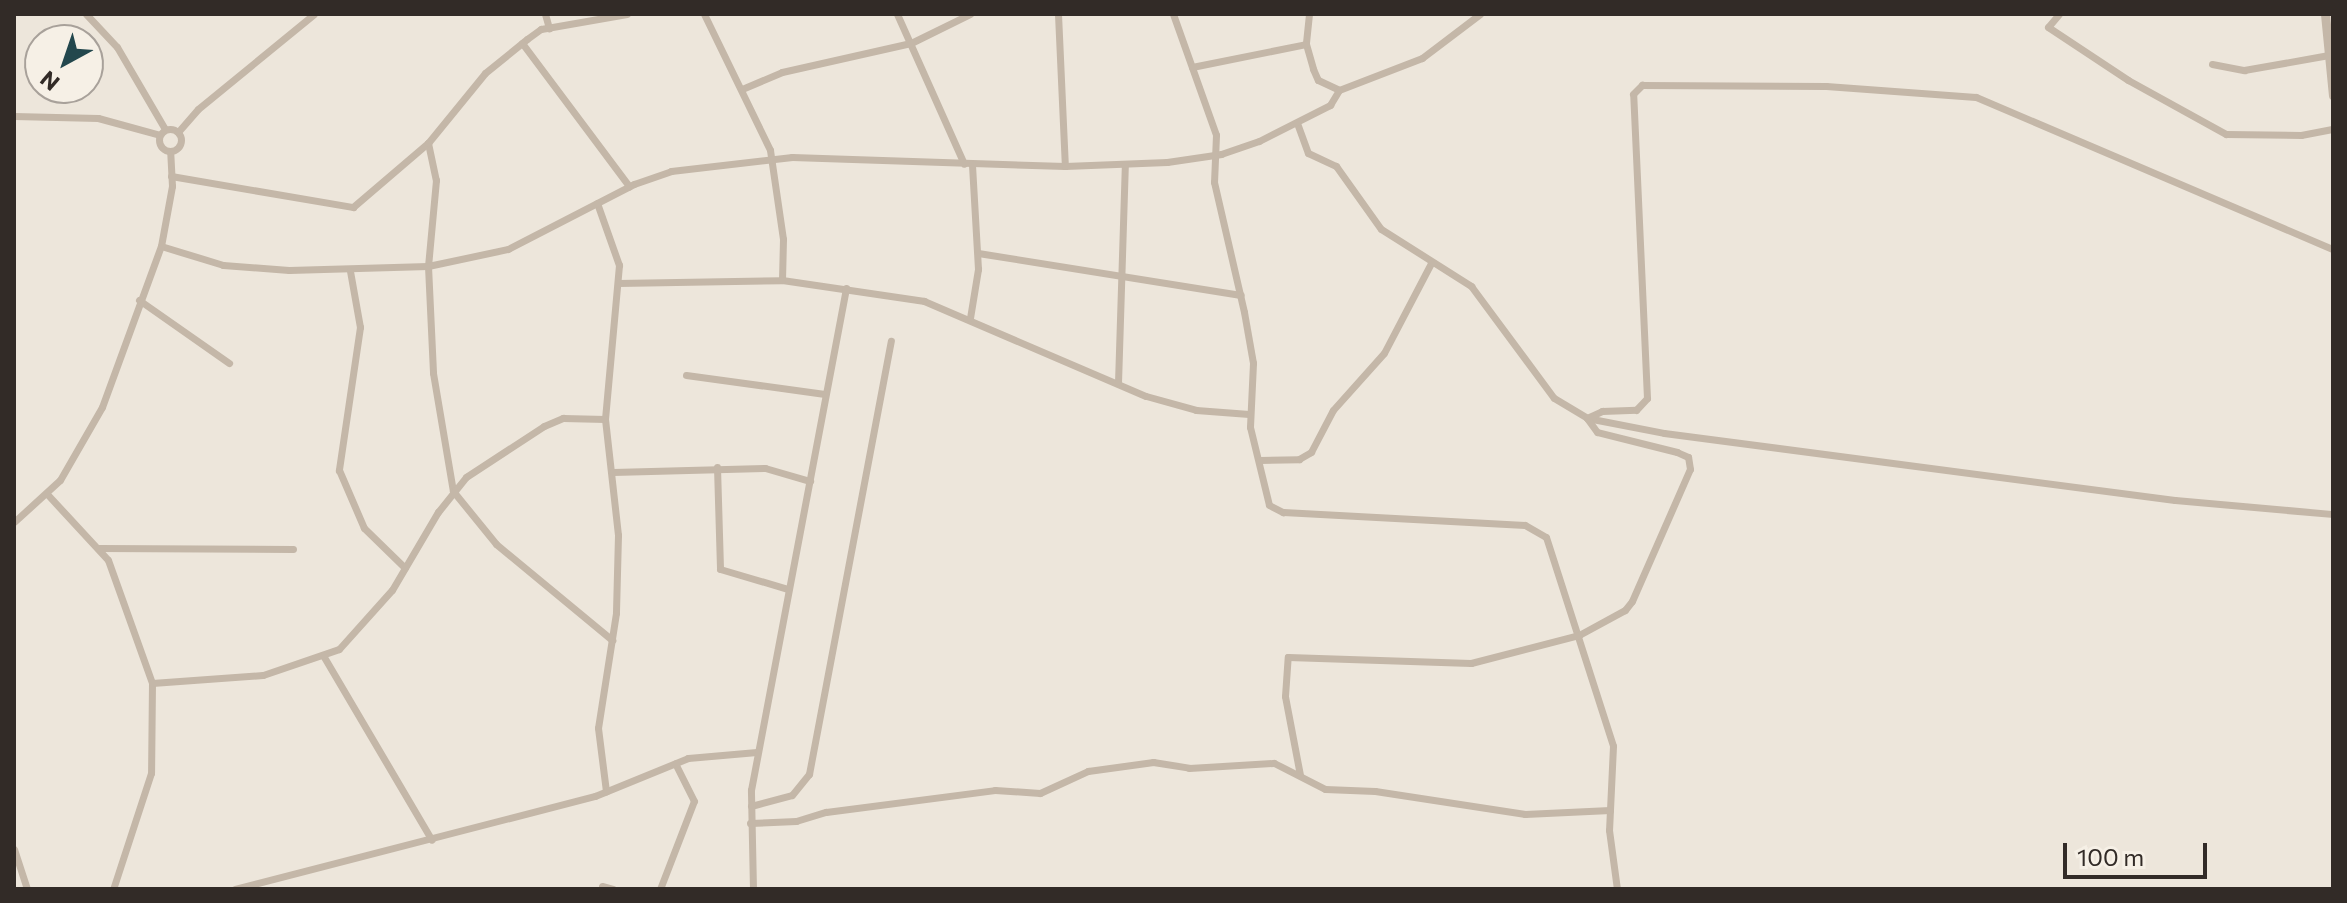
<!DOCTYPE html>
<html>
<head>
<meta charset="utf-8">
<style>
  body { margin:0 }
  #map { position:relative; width:2347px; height:903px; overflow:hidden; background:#ede6db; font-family:Commissioner,sans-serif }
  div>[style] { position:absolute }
  .minor>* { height:7px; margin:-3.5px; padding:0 3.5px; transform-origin:3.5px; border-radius:3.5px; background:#c4b7a8 }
  .minor>.ring { margin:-3.5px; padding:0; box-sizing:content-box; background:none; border:7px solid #c4b7a8; border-radius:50% }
  .tertiary>* { height:9px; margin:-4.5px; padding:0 4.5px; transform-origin:4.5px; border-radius:4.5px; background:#c4b7a8 }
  span { translate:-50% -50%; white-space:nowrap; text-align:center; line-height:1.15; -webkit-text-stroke:8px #f6f0e6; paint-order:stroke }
  .frame { position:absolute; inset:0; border:16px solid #322b27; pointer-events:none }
  .north { position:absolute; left:24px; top:24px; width:80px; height:80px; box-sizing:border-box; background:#f6f0e6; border:2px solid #a8a19a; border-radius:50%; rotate:220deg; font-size:22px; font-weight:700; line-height:32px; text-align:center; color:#322b27 }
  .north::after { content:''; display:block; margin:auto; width:28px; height:36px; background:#23474d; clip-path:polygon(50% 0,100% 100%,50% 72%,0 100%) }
  .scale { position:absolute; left:2063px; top:843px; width:144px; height:36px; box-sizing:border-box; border:4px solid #322b27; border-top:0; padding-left:10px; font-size:24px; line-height:28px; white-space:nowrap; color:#322b27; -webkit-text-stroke:6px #f6f0e6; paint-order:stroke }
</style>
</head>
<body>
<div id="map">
  <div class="minor">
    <div style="left:86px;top:14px;width:45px;rotate:46.8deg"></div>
    <div style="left:117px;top:47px;width:95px;rotate:59.7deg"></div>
    <div style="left:545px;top:14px;width:15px;rotate:74deg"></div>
    <div style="left:704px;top:14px;width:151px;rotate:64.1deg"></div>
    <div style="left:770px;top:150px;width:90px;rotate:81.7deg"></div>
    <div style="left:783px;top:239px;width:41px;rotate:91.4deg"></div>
    <div style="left:782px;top:280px;width:144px;rotate:8.4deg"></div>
    <div style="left:924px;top:301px;width:241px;rotate:23.2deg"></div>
    <div style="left:1146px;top:396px;width:52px;rotate:15.6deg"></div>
    <div style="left:1196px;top:410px;width:53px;rotate:4.3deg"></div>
    <div style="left:897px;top:14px;width:164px;rotate:65.9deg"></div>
    <div style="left:1058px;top:14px;width:152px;rotate:87.4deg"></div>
    <div style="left:1173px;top:14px;width:128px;rotate:70.4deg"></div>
    <div style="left:1216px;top:135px;width:47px;rotate:92.4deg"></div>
    <div style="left:1214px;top:182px;width:133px;rotate:77deg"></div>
    <div style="left:1244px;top:312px;width:52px;rotate:80deg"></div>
    <div style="left:1253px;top:363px;width:64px;rotate:92.7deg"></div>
    <div style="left:1250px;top:427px;width:80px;rotate:76.3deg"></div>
    <div style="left:1269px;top:505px;width:16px;rotate:27deg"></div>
    <div style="left:1283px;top:512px;width:242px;rotate:3.1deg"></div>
    <div style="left:1525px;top:525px;width:24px;rotate:30deg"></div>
    <div style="left:1546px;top:537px;width:219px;rotate:72.2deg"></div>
    <div style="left:1613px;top:746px;width:84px;rotate:92.7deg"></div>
    <div style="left:1609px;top:830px;width:60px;rotate:82.3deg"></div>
    <div style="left:1309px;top:14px;width:30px;rotate:96deg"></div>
    <div style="left:1306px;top:44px;width:26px;rotate:74deg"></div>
    <div style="left:1313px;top:69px;width:12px;rotate:66deg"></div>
    <div style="left:1318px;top:80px;width:23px;rotate:25deg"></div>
    <div style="left:1339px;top:90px;width:89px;rotate:-21.1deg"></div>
    <div style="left:1422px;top:58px;width:73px;rotate:-37.2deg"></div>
    <div style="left:2059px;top:14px;width:17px;rotate:130deg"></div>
    <div style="left:2048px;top:27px;width:96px;rotate:33.5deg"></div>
    <div style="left:2128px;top:80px;width:112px;rotate:28.9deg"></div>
    <div style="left:2226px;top:134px;width:75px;rotate:0.8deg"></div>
    <div style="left:2301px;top:135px;width:33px;rotate:-11deg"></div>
    <div style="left:522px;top:43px;width:179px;rotate:53.2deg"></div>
    <div style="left:2212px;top:64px;width:33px;rotate:11deg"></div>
    <div style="left:2244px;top:70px;width:86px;rotate:-10deg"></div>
    <div style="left:1192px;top:67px;width:116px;rotate:-11.4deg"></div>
    <div style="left:742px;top:89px;width:43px;rotate:-23deg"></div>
    <div style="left:782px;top:72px;width:132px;rotate:-12.7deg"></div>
    <div style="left:911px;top:43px;width:66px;rotate:-26.2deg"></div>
    <div style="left:14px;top:116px;width:84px;rotate:1.4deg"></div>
    <div style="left:98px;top:118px;width:64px;rotate:15.3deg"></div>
    <div style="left:1297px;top:123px;width:32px;rotate:70deg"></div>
    <div style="left:1308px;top:153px;width:31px;rotate:25deg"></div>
    <div style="left:1336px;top:166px;width:77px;rotate:54.5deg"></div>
    <div style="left:1381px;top:229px;width:107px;rotate:32.3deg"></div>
    <div style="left:1471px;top:286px;width:139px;rotate:53.5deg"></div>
    <div style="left:1554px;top:398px;width:39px;rotate:31deg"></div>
    <div style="left:1587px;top:418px;width:78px;rotate:11deg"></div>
    <div style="left:1664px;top:433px;width:515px;rotate:7.47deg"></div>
    <div style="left:2175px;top:500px;width:159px;rotate:5.1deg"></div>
    <div class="ring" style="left:159px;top:129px;width:15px;height:15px"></div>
    <div style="left:178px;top:132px;width:30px;rotate:-49deg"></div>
    <div style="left:198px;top:109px;width:150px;rotate:-39.3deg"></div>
    <div style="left:428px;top:143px;width:38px;rotate:78deg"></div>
    <div style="left:436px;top:180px;width:86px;rotate:95.3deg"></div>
    <div style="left:428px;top:266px;width:107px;rotate:87.3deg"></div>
    <div style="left:433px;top:373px;width:120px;rotate:80.4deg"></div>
    <div style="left:453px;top:491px;width:68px;rotate:50.9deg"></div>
    <div style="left:496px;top:544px;width:151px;rotate:39.6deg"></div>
    <div style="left:171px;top:176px;width:185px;rotate:9.7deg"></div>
    <div style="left:353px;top:207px;width:99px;rotate:-40.5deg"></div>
    <div style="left:428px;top:143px;width:90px;rotate:-50.8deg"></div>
    <div style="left:485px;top:73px;width:54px;rotate:-39deg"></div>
    <div style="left:527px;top:39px;width:17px;rotate:-36deg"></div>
    <div style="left:541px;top:29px;width:87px;rotate:-9.9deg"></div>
    <div style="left:597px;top:203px;width:66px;rotate:70.5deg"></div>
    <div style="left:619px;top:265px;width:155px;rotate:95.2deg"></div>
    <div style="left:605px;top:419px;width:117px;rotate:83.6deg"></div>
    <div style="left:618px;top:535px;width:78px;rotate:91.5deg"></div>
    <div style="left:616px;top:613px;width:116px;rotate:98.9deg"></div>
    <div style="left:598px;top:728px;width:64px;rotate:82.8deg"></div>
    <div style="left:161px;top:246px;width:65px;rotate:17deg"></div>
    <div style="left:223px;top:265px;width:66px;rotate:4.3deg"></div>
    <div style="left:289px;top:270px;width:139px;rotate:-1.6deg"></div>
    <div style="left:428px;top:266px;width:82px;rotate:-12deg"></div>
    <div style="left:508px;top:249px;width:142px;rotate:-27.3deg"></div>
    <div style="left:634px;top:184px;width:39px;rotate:-19deg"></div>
    <div style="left:671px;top:171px;width:122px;rotate:-6.6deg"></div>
    <div style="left:792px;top:157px;width:273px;rotate:1.9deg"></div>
    <div style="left:1065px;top:166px;width:102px;rotate:-2.2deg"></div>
    <div style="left:1167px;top:162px;width:55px;rotate:-8.4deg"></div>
    <div style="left:1221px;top:154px;width:40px;rotate:-18.9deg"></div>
    <div style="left:1259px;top:141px;width:80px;rotate:-26.9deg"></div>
    <div style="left:1330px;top:105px;width:17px;rotate:-59deg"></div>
    <div style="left:978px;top:253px;width:266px;rotate:9.1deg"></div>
    <div style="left:350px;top:271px;width:57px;rotate:79.9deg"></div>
    <div style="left:360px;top:327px;width:145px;rotate:98.4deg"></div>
    <div style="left:339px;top:470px;width:63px;rotate:66.7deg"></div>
    <div style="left:364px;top:528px;width:57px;rotate:44.3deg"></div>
    <div style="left:618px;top:283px;width:164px;rotate:-1deg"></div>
    <div style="left:139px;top:300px;width:110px;rotate:35deg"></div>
    <div style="left:970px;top:318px;width:50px;rotate:-80.7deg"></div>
    <div style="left:978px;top:269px;width:105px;rotate:-93.3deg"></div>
    <div style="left:686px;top:375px;width:140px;rotate:7.8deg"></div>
    <div style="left:1118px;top:383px;width:218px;rotate:-88.2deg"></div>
    <div style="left:1260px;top:460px;width:39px;rotate:-1deg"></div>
    <div style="left:1299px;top:459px;width:14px;rotate:-30deg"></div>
    <div style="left:1311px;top:452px;width:47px;rotate:-62.4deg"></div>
    <div style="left:1333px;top:410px;width:76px;rotate:-48.2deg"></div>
    <div style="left:1384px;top:353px;width:102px;rotate:-62.4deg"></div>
    <div style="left:717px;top:467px;width:102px;rotate:88.3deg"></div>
    <div style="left:720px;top:569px;width:71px;rotate:16.4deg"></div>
    <div style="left:613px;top:472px;width:152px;rotate:-1.5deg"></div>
    <div style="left:765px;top:468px;width:47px;rotate:16.1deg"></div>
    <div style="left:48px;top:495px;width:88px;rotate:47.3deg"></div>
    <div style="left:108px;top:560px;width:131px;rotate:70.3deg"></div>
    <div style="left:152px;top:683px;width:90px;rotate:90.6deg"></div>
    <div style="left:151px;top:773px;width:122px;rotate:108.1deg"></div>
    <div style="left:14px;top:522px;width:62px;rotate:-42.4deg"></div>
    <div style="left:60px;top:480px;width:84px;rotate:-60.1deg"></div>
    <div style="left:102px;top:407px;width:171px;rotate:-69.9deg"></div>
    <div style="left:161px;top:246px;width:61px;rotate:-79.6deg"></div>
    <div style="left:172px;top:186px;width:35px;rotate:-93deg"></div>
    <div style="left:99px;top:548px;width:194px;rotate:0.3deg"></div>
    <div style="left:324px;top:657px;width:212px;rotate:59.5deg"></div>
    <div style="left:152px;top:683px;width:111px;rotate:-4.1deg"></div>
    <div style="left:263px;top:675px;width:80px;rotate:-18.9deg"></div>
    <div style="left:339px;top:649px;width:79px;rotate:-48.1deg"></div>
    <div style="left:392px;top:590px;width:91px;rotate:-59.5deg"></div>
    <div style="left:438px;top:512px;width:45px;rotate:-51.3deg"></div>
    <div style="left:466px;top:477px;width:93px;rotate:-33.2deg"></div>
    <div style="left:544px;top:426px;width:21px;rotate:-23deg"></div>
    <div style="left:563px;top:418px;width:42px;rotate:1.4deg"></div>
    <div style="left:1300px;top:775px;width:80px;rotate:-100.8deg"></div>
    <div style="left:1285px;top:696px;width:39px;rotate:-86deg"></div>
    <div style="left:1288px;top:657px;width:183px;rotate:1.9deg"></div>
    <div style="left:1471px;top:663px;width:112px;rotate:-14.5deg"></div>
    <div style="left:1579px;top:635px;width:52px;rotate:-28.5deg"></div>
    <div style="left:1625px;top:610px;width:11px;rotate:-52deg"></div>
    <div style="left:1632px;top:601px;width:144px;rotate:-66.3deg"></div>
    <div style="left:1690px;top:469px;width:12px;rotate:-99deg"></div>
    <div style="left:1688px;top:457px;width:12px;rotate:-156deg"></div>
    <div style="left:1677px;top:452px;width:82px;rotate:-166deg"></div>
    <div style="left:1597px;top:432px;width:17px;rotate:-126deg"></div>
    <div style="left:1587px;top:418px;width:17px;rotate:-25deg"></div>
    <div style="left:1602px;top:411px;width:34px;rotate:-2deg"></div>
    <div style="left:1636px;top:410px;width:16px;rotate:-47deg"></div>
    <div style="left:1647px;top:398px;width:304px;rotate:-92.6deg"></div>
    <div style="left:1633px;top:94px;width:13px;rotate:-45deg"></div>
    <div style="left:1642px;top:85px;width:184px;rotate:0.3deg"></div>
    <div style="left:1826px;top:86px;width:150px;rotate:4.2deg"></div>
    <div style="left:1976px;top:97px;width:388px;rotate:23.1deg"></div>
    <div style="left:751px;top:806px;width:42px;rotate:-15deg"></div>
    <div style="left:792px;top:795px;width:27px;rotate:-51deg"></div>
    <div style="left:809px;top:774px;width:441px;rotate:-79.3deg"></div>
    <div style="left:750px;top:823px;width:46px;rotate:-2.5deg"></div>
    <div style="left:796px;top:821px;width:31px;rotate:-17deg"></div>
    <div style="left:826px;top:812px;width:170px;rotate:-7.4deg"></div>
    <div style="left:995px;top:790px;width:45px;rotate:3.8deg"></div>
    <div style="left:1040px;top:793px;width:53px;rotate:-24.6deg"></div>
    <div style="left:1088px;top:771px;width:66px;rotate:-7.9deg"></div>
    <div style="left:1153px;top:762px;width:36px;rotate:9deg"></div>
    <div style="left:1189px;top:768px;width:85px;rotate:-3.4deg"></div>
    <div style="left:1274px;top:763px;width:57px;rotate:27deg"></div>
    <div style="left:1325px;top:789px;width:50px;rotate:2.3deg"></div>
    <div style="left:1375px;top:791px;width:152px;rotate:8.7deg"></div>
    <div style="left:1525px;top:814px;width:85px;rotate:-2.7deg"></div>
    <div style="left:14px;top:849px;width:42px;rotate:72deg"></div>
    <div style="left:602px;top:886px;width:11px;rotate:15deg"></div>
    <div style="left:235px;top:889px;width:372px;rotate:-14.5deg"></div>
    <div style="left:595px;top:796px;width:100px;rotate:-22.2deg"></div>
    <div style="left:688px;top:758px;width:69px;rotate:-5deg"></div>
    <div style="left:660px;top:889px;width:94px;rotate:-68.9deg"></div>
    <div style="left:694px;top:801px;width:42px;rotate:-116.6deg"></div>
    <div style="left:753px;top:889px;width:99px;rotate:-91.2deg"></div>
    <div style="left:751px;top:790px;width:511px;rotate:-79.28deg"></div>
  </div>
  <div class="tertiary">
    <div style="left:2325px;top:14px;width:82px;rotate:84.4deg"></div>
  </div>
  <div class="frame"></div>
  <div class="north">N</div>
  <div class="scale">100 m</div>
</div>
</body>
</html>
